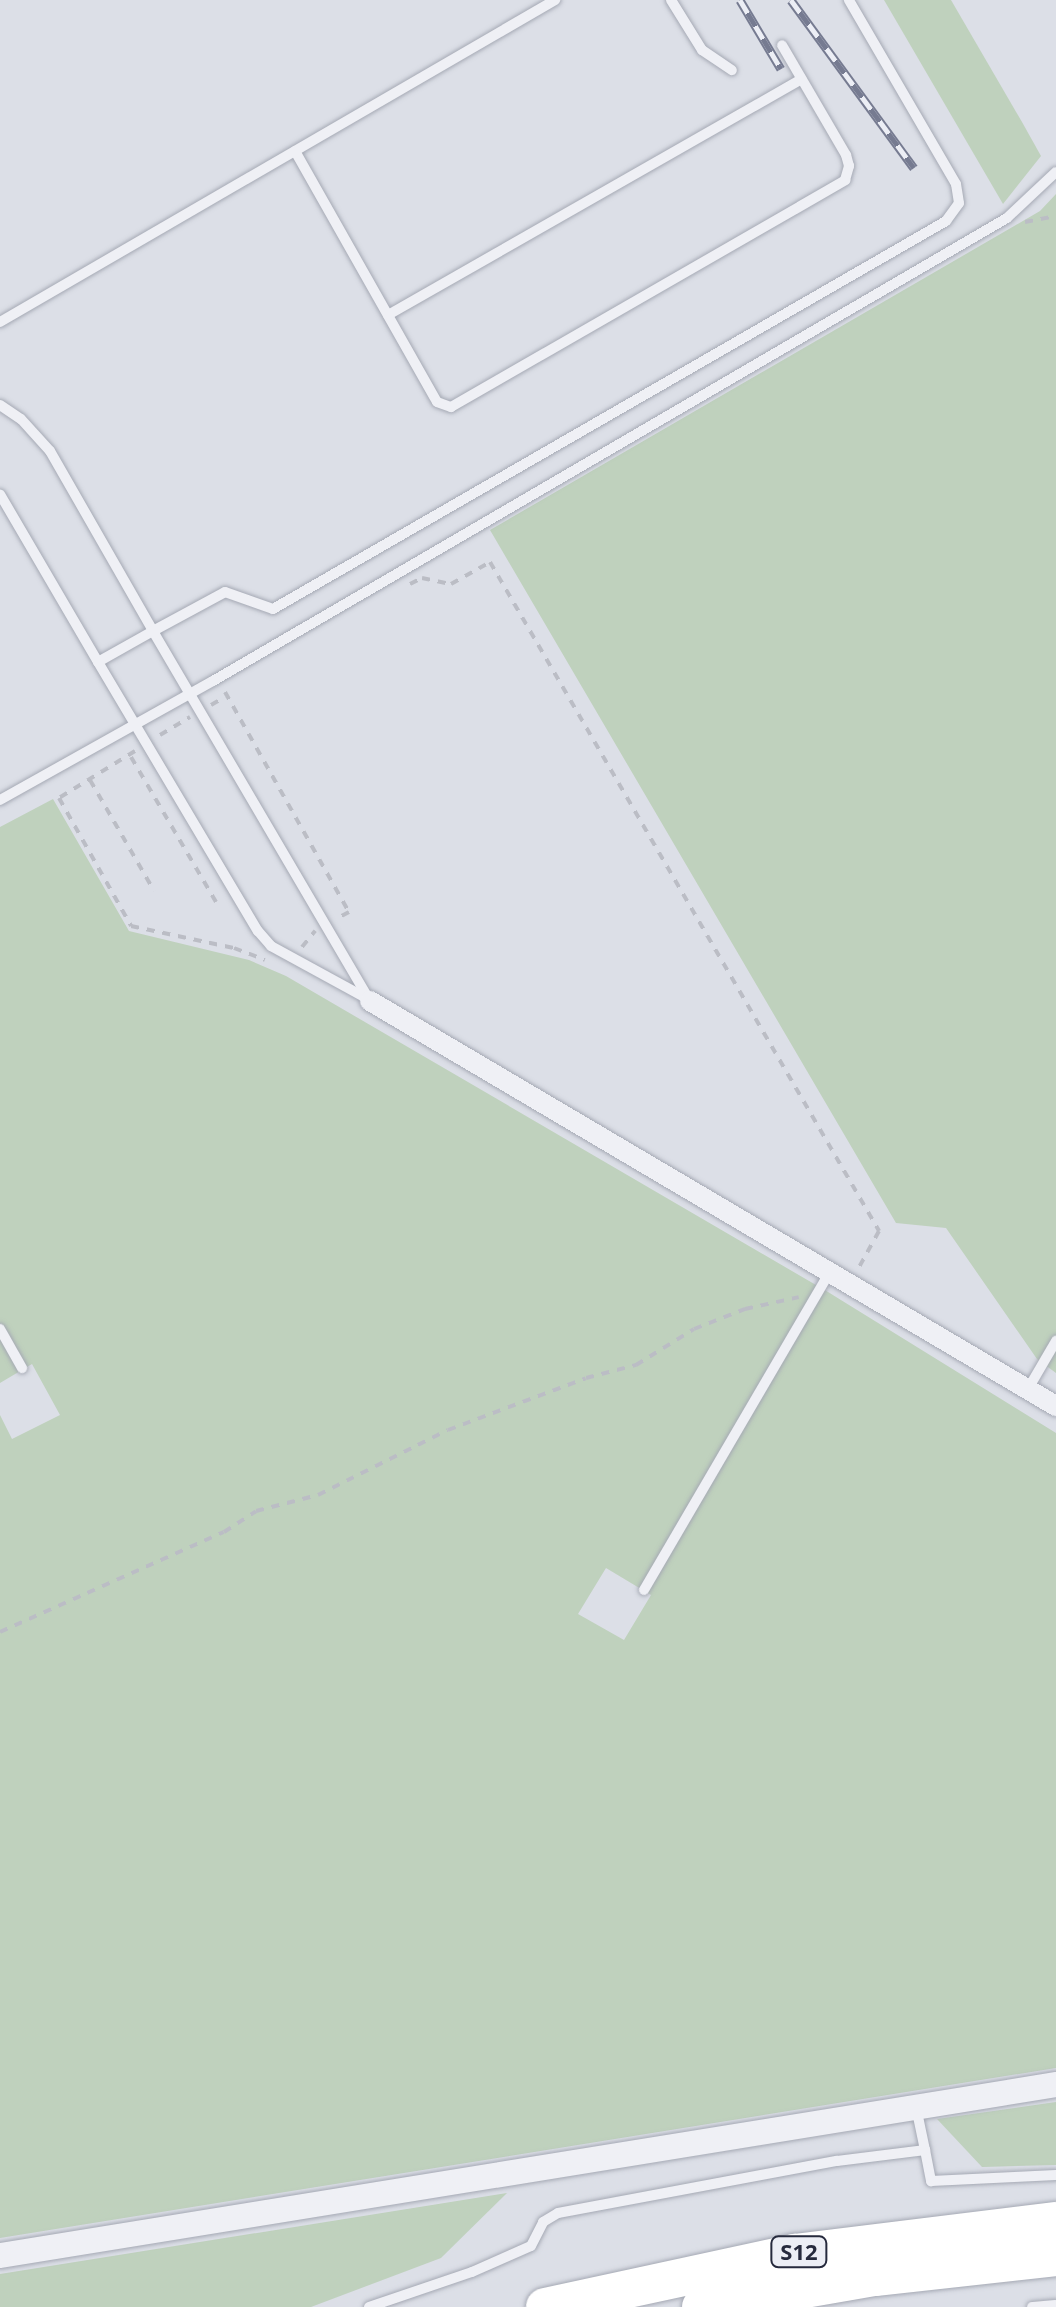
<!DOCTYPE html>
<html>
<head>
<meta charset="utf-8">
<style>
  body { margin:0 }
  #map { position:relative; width:1056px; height:2307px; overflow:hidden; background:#dcdfe7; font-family:"Open Sans",sans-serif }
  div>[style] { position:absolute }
  .green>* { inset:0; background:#bfd1bd }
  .path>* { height:4px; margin-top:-2px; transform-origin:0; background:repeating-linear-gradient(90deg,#bbbdc5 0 8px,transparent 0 16px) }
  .roads { filter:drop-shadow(0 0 2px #a5a9b4) drop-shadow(0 0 2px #a5a9b4) }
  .service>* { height:10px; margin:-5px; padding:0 5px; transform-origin:5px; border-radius:5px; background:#eff0f5 }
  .minor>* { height:20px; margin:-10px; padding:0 10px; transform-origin:10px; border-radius:10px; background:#eff0f5 }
  .tertiary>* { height:25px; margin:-12.5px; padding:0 12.5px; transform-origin:12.5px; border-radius:12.5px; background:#eff0f5 }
  .motorway>* { height:38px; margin:-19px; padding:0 19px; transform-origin:19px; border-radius:19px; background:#fff }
  .rail>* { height:9px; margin-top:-4.5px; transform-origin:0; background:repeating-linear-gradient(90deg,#eceef5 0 15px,#767b91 0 30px); box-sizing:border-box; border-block:2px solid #767b91 }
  span { translate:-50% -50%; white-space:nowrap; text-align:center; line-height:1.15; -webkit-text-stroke:8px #eceef5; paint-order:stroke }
  .shield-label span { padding:2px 8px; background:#eceef5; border:2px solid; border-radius:8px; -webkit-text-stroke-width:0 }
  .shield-label { font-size:22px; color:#262a3d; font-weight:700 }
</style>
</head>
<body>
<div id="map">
  <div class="green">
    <div style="clip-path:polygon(884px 0,951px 0,1022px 122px,1041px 156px,1003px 204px)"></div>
    <div style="clip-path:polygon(1056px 194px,1056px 1373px,1037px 1359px,946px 1228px,896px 1223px,490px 530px,1040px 211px)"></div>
    <div style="clip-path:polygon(evenodd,53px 799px,129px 931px,249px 960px,286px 976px,828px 1292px,1056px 1433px,1056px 2068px,0 2238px,0 1415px,12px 1439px,60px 1415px,32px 1364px,0 1383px,0 827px,53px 799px,606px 1568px,651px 1595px,624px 1640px,578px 1614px,606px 1568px)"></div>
    <div style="clip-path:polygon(1056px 2102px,1056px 2165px,982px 2167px,937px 2119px)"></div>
    <div style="clip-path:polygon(507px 2193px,441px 2258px,311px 2307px,0 2307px,0 2274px)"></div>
  </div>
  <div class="path">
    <div style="left:1025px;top:222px;width:32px;rotate:-11deg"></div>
    <div style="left:410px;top:584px;width:13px;rotate:-27deg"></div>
    <div style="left:422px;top:578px;width:30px;rotate:12deg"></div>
    <div style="left:451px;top:584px;width:45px;rotate:-29.4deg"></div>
    <div style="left:490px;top:562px;width:774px;rotate:59.82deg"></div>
    <div style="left:879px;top:1231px;width:43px;rotate:118.9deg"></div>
    <div style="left:225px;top:692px;width:253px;rotate:60.6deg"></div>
    <div style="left:349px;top:912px;width:15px;rotate:152deg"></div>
    <div style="left:211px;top:705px;width:16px;rotate:-30deg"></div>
    <div style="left:160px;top:735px;width:35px;rotate:-31deg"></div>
    <div style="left:135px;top:751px;width:89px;rotate:148.3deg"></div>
    <div style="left:59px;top:798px;width:147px;rotate:60.6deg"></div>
    <div style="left:131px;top:926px;width:105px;rotate:12.1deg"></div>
    <div style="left:234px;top:948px;width:33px;rotate:21deg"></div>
    <div style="left:131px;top:757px;width:168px;rotate:59.6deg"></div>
    <div style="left:90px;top:780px;width:128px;rotate:60deg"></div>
    <div style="left:302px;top:947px;width:21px;rotate:-51deg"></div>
    <div style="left:0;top:1632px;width:245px;rotate:-24.1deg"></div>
    <div style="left:224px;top:1532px;width:38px;rotate:-33deg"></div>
    <div style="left:256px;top:1511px;width:64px;rotate:-14.5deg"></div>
    <div style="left:318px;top:1495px;width:145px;rotate:-26.6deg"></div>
    <div style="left:448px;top:1430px;width:147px;rotate:-20.6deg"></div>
    <div style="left:586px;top:1378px;width:52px;rotate:-14.6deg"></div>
    <div style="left:636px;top:1365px;width:68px;rotate:-31.8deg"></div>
    <div style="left:694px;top:1329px;width:55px;rotate:-21.4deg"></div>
    <div style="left:745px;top:1309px;width:55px;rotate:-12.5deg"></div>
  </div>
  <div class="roads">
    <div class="service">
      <div style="left:671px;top:0;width:59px;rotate:58.2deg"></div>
      <div style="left:702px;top:50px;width:36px;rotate:34deg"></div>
      <div style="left:295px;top:151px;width:288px;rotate:60.5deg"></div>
      <div style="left:437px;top:402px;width:15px;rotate:20deg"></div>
      <div style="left:451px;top:407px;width:455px;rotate:-29.9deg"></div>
      <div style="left:845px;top:180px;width:15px;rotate:-74deg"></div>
      <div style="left:849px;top:166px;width:11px;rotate:-105deg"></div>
      <div style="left:846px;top:155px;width:127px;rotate:-120.2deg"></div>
      <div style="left:388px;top:315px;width:476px;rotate:-29.7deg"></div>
      <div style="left:0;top:322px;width:642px;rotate:-30.12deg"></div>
      <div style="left:0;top:405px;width:25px;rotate:34deg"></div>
      <div style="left:21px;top:419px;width:43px;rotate:47.8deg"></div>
      <div style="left:50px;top:451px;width:207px;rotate:60.2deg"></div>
      <div style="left:153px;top:631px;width:63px;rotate:150.6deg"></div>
      <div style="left:98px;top:662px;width:194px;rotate:-120.3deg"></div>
      <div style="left:98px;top:662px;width:313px;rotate:59.3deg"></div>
      <div style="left:258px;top:931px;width:20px;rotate:49deg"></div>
      <div style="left:271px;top:946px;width:111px;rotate:28.7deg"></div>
      <div style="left:0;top:800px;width:244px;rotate:-29.2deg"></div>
      <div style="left:213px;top:681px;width:919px;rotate:-30.25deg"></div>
      <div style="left:1007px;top:218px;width:67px;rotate:-43.2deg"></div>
      <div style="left:370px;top:1001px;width:429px;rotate:-120.4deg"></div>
      <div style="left:153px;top:631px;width:82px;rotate:-28.4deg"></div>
      <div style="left:225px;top:592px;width:51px;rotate:19.5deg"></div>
      <div style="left:273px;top:609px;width:777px;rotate:-29.96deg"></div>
      <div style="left:946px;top:221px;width:22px;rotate:-54deg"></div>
      <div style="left:959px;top:203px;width:19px;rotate:-99deg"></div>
      <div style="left:956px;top:184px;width:213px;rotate:-120.2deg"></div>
      <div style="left:0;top:1329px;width:45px;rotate:60.6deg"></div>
      <div style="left:1028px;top:1389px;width:56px;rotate:-59.7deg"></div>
      <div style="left:644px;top:1590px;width:367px;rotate:-59.7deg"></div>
      <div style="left:925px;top:2150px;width:32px;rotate:79deg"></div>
      <div style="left:931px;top:2181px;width:125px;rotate:-2.7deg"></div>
      <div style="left:369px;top:2307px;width:109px;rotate:-18.8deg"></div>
      <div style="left:472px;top:2272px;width:64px;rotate:-23.8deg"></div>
      <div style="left:531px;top:2246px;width:27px;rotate:-63deg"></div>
      <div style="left:543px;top:2222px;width:17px;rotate:-31deg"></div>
      <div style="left:558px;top:2213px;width:284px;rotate:-10.6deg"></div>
      <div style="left:837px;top:2161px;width:89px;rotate:-7.1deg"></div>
      <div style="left:925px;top:2150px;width:44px;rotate:-101.8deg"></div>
      <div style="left:1032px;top:2307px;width:24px;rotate:-5deg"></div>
    </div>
    <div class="minor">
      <div style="left:370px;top:1001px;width:797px;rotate:30.56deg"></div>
    </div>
    <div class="tertiary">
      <div style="left:0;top:2255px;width:1070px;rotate:-9.2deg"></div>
    </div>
    <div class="motorway">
      <div style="left:545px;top:2307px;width:256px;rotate:-12.2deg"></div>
      <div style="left:795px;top:2253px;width:263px;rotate:-7deg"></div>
      <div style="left:701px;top:2307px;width:177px;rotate:-9.8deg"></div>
      <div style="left:875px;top:2277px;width:182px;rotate:-6.3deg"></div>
    </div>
  </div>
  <div class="rail">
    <div style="left:740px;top:0;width:80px;rotate:59.3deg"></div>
    <div style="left:791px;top:0;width:208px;rotate:53.8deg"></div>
  </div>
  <div class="shield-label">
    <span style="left:799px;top:2252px">S12</span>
  </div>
</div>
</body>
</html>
